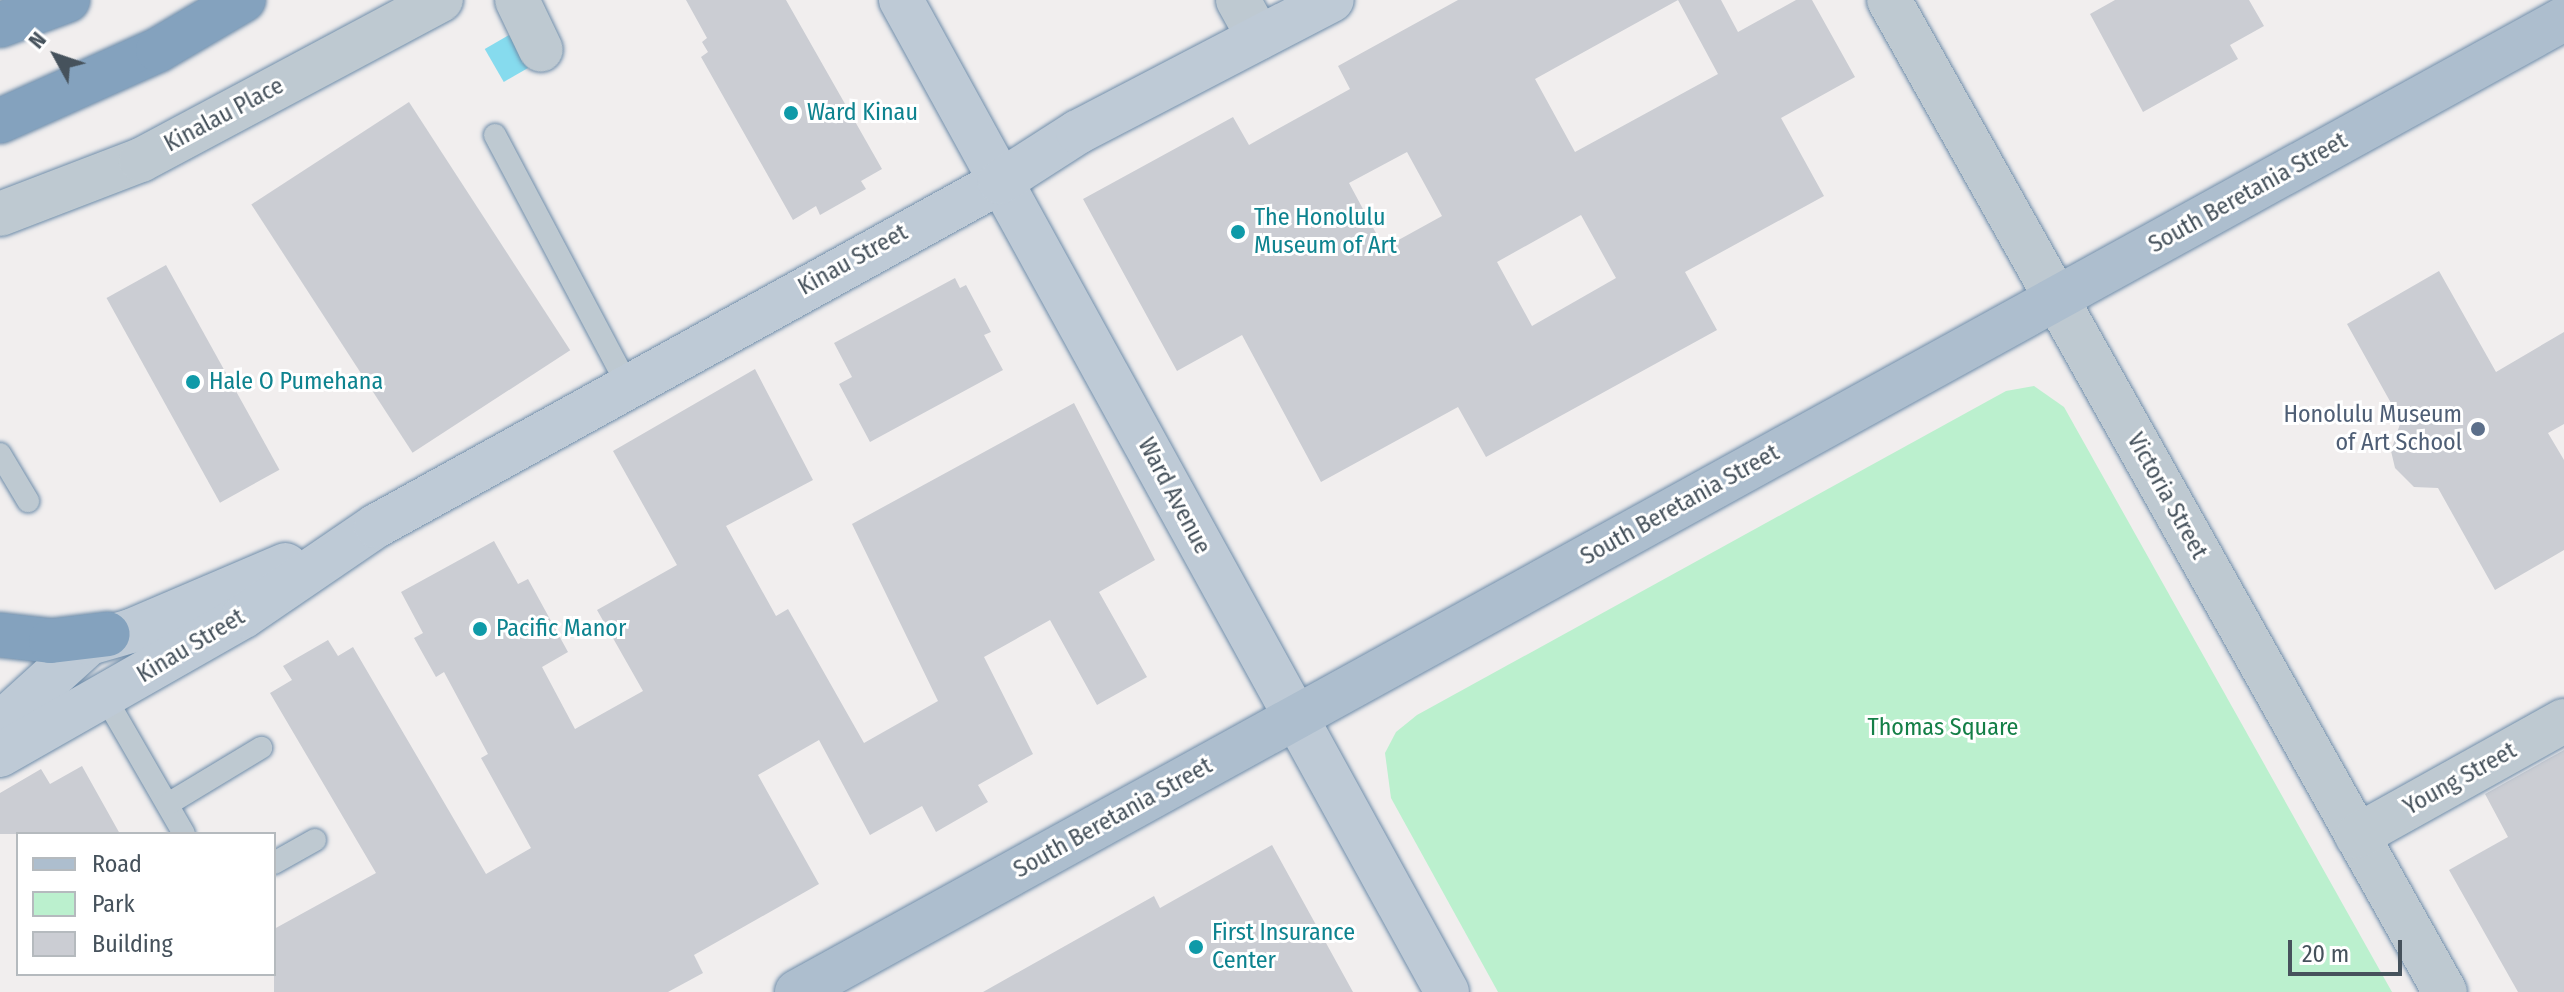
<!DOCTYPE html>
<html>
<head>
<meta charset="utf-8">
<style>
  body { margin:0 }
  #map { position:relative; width:2564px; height:992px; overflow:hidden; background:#f1eeee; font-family:"Fira Sans Condensed",sans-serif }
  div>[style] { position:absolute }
  .green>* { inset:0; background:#bbf0ce }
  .water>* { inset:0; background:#86dbee; transform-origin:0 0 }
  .building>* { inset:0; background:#cbcdd3; transform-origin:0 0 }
  .roads { filter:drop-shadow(0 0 2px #6f8daa) drop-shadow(0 0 2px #6f8daa) }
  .lane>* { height:22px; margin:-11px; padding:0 11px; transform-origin:11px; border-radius:11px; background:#bec9d1 }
  .street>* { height:44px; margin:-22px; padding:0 22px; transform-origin:22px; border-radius:22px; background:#bec9d1 }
  .secondary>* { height:44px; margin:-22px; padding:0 22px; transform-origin:22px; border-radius:22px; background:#becad6 }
  .primary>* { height:44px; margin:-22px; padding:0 22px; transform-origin:22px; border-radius:22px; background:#adbece }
  .highway>* { height:44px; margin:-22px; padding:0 22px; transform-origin:22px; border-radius:22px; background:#84a2be }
  .dots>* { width:22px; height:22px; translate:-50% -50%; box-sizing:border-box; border:4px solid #fff; border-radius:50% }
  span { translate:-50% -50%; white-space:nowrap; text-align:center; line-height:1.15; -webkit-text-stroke:6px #fff; paint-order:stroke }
  .culture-label { font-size:24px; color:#0d838f }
  .left { translate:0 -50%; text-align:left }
  .street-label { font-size:24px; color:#46525c }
  .service-label { font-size:24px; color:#4e5e75 }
  .right { translate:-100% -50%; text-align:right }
  .park-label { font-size:24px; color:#147f47 }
  .legend { position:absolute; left:16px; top:832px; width:260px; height:144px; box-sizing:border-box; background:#fff; border:2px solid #b5babe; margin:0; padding:10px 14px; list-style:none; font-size:24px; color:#46525c }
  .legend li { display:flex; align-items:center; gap:16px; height:40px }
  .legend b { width:40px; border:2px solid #b5babe }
  .north { position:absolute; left:16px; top:16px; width:80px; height:80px; -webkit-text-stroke:6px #fff; paint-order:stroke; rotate:310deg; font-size:22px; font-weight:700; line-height:32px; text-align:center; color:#46525c }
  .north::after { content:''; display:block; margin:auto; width:28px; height:36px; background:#46525c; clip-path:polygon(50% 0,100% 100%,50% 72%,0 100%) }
  .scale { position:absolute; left:2288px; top:940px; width:114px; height:36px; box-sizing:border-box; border:4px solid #46525c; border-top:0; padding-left:10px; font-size:24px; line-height:28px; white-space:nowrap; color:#46525c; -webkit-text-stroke:6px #fff; paint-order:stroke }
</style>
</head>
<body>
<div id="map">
  <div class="green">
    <div style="clip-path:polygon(2034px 386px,2064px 407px,2392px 992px,1498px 992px,1391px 798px,1385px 753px,1396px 732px,1417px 715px,2006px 391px)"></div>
  </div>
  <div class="water">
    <div style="left:509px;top:35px;width:38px;height:28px;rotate:60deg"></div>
  </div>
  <div class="building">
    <div style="clip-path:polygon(686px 0,786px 0,882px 169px,861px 181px,866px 189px,820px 215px,816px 206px,793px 220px,701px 57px,708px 52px,702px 42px,707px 38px)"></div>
    <div style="clip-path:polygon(evenodd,1458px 0,1721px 0,1738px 32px,1796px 0,1812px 0,1855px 77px,1781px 118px,1824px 196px,1685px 272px,1717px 330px,1486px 457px,1458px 407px,1321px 482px,1242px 335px,1177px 371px,1083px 199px,1233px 117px,1249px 145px,1350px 89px,1338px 66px,1458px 0,1678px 0,1718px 74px,1575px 152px,1535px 79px,1678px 0,1458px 0,1407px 152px,1442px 216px,1384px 248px,1349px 183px,1407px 152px,1458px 0,1581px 215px,1616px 278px,1532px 326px,1497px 262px,1581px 215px)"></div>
    <div style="clip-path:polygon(2115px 0,2249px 0,2264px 26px,2230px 45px,2238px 59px,2143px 112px,2090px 14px)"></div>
    <div style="left:409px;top:102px;width:296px;height:188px;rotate:57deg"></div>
    <div style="left:166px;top:265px;width:234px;height:68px;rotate:61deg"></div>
    <div style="clip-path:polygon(2439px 271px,2496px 372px,2564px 332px,2564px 424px,2548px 433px,2564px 460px,2564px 550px,2495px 590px,2438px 488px,2414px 487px,2395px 468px,2391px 451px,2401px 421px,2347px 324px)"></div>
    <div style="clip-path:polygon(955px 278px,960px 288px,966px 285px,991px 332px,984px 335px,1003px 370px,870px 442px,839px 384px,852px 377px,834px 343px)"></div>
    <div style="clip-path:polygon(755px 369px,813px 480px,726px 526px,776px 616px,788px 609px,864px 743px,938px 701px,852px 524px,1074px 403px,1155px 560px,1099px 592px,1147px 677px,1097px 705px,1050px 620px,984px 657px,1033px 754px,978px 785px,988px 802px,936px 832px,922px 806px,870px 835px,819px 740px,758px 775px,819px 884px,694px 955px,703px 973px,668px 992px,274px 992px,274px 929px,376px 873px,270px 693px,292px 680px,283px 666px,328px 640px,338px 656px,353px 647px,486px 874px,531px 848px,481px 758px,488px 754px,444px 672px,436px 677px,414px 638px,423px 633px,401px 592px,494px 541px,518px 584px,528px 579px,568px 652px,542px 667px,575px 729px,643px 691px,597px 610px,677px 565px,613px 451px)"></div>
    <div style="clip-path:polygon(2564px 750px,2564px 992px,2518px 992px,2449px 870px,2508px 837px,2485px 794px)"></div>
    <div style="clip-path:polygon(82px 766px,120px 834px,0 834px,0 793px,41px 769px,50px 784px)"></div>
    <div style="clip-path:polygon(1272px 845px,1353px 992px,983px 992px,1154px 896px,1160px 908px)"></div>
  </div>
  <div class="roads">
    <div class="lane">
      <div style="left:495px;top:135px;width:284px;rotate:62.1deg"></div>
      <div style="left:0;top:454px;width:55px;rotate:59.2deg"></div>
      <div style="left:105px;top:697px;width:158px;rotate:60deg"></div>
      <div style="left:168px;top:804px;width:109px;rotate:-31.1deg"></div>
      <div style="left:274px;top:863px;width:47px;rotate:-29.3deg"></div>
    </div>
    <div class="street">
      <div style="left:517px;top:0;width:55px;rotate:64.4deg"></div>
      <div style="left:1238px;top:0;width:43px;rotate:61.1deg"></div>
      <div style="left:1889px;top:0;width:1137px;rotate:60.73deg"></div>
      <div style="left:0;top:214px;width:151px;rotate:-21deg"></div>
      <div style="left:141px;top:160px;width:340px;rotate:-28.1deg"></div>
      <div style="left:2357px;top:836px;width:237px;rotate:-29.1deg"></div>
    </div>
    <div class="secondary">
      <div style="left:901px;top:0;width:1132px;rotate:61.17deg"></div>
      <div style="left:0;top:724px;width:120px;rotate:-42.3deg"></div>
      <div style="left:89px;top:643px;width:44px;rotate:-15.9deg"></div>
      <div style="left:131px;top:631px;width:168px;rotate:-23.1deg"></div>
      <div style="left:0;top:755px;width:281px;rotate:-29.7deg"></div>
      <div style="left:244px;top:616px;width:160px;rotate:-34.3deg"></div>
      <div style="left:376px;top:526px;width:713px;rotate:-28.87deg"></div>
      <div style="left:1000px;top:182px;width:93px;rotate:-32.7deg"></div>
      <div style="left:1078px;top:132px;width:286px;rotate:-27.5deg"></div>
    </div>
    <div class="primary">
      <div style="left:797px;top:992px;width:2017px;rotate:-28.84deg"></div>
    </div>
    <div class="highway">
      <div style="left:0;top:25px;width:72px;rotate:-20.2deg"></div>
      <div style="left:0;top:121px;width:173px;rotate:-24.2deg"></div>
      <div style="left:158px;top:50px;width:99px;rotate:-30.5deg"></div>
      <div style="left:0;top:635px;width:51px;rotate:6.7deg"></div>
      <div style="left:51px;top:641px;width:57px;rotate:-7deg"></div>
    </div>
  </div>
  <div class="dots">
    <div style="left:791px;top:113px;background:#0f9aa8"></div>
    <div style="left:1238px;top:232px;background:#0f9aa8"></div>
    <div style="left:193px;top:382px;background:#0f9aa8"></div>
    <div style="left:2478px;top:429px;background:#5c6f8a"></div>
    <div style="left:480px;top:629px;background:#0f9aa8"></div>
    <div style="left:1196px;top:947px;background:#0f9aa8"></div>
  </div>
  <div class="culture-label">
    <span class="left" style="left:807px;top:113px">Ward Kinau</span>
    <span class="left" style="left:1254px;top:232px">The Honolulu<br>Museum of Art</span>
    <span class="left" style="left:209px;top:382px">Hale O Pumehana</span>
    <span class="left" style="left:496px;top:629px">Pacific Manor</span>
    <span class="left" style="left:1212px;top:947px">First Insurance<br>Center</span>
  </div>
  <div class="street-label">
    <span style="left:224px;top:115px;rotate:-28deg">Kinalau Place</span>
    <span style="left:2248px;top:193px;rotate:-29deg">South Beretania Street</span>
    <span style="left:853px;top:260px;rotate:-29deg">Kinau Street</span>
    <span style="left:1174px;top:496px;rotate:62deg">Ward Avenue</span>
    <span style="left:2167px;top:496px;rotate:61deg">Victoria Street</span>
    <span style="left:1680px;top:505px;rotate:-29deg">South Beretania Street</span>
    <span style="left:191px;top:646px;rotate:-31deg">Kinau Street</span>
    <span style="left:2460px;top:779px;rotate:-29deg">Young Street</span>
    <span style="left:1113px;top:818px;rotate:-29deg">South Beretania Street</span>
  </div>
  <div class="service-label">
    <span class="right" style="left:2462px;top:429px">Honolulu Museum<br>of Art School</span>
  </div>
  <div class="park-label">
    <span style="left:1943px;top:728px">Thomas Square</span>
  </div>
  <ul class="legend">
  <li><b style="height:10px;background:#adbece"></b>Road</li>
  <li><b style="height:22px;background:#bbf0ce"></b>Park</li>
  <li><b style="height:22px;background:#cbcdd3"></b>Building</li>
  </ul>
  <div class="north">N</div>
  <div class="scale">20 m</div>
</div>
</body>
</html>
